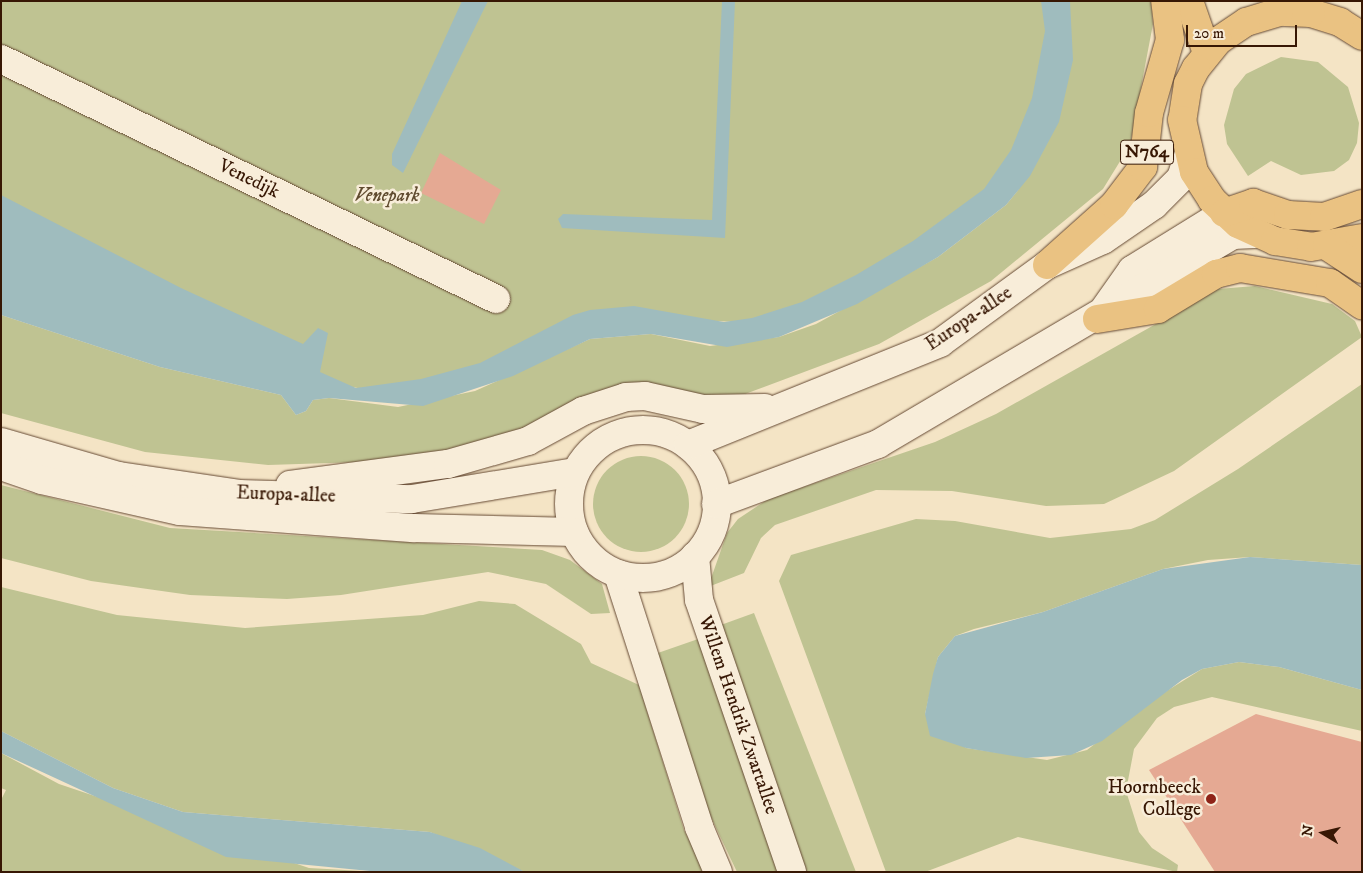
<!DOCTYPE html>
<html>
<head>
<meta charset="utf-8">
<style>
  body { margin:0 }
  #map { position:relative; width:1363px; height:873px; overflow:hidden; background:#f4e4c5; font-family:"IM FELL DW Pica",serif }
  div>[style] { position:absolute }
  .green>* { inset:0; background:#bfc392 }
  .round { border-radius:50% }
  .water>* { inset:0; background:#9fbcbe }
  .building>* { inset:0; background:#e5a993 }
  .roads { filter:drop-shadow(0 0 1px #664a34) drop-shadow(0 0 1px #664a34) }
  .street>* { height:28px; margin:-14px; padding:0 14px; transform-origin:14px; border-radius:14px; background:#f8edd9 }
  .secondary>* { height:28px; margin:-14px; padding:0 14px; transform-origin:14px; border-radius:14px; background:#f8edd9 }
  .secondary>.ring { margin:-14px; padding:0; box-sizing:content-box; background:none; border:28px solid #f8edd9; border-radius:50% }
  .primary>* { height:28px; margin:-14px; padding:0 14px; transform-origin:14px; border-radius:14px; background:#eac282 }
  .dots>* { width:14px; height:14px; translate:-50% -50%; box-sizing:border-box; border:2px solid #f8edd9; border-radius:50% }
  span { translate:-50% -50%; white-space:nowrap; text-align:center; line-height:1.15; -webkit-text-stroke:5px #f8edd9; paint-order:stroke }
  .shield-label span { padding:1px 4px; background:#f8edd9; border:1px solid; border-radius:4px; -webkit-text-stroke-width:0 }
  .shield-label { font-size:18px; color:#371704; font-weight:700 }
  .street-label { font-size:19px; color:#371704 }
  .park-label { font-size:19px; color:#604b2f; font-style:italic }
  .poi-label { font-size:19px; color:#371704 }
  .right { translate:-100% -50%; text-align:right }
  .frame { position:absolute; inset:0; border:2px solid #371704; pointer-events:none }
  .north { position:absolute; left:1298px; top:808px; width:50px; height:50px; -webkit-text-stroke:4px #f8edd9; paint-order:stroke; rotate:279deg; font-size:14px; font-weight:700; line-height:20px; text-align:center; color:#371704 }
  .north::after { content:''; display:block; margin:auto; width:18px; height:22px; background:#371704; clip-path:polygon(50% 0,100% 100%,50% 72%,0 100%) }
  .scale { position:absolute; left:1186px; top:25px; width:111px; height:22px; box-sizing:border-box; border:2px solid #371704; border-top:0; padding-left:6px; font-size:15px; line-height:18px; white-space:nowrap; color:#371704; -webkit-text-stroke:4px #f8edd9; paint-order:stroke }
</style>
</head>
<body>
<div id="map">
  <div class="green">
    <div style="clip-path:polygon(1px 1px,1151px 1px,1153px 24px,1130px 145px,1103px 189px,991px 281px,879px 344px,745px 394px,709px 397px,615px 386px,555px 416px,473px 447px,392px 461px,268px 465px,145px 452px,1px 413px,1px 315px,160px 367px,281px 395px,296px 415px,306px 411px,313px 400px,329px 398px,398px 407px,475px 391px,590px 339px,651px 334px,710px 346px,779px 337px,816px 324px,938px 257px,1006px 205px,1019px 189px,788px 324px,613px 317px,393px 395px,302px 377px,1px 239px)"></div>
    <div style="clip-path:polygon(1281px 57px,1318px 62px,1348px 87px,1359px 123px,1357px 143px,1349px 160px,1334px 171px,1301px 175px,1271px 161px,1248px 176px,1227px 144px,1224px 125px,1234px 89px,1246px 74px)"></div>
    <div style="clip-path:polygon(1255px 286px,1332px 304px,1355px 321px,1362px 337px,1174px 471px,1104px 504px,1046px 506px,952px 491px,876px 490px,775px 525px,761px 538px,744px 573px,708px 587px,727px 533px,738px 519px,768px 499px,935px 442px,996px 414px,1218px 289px)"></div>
    <div style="clip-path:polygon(1362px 384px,1362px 565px,1250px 557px,1208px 560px,1163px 569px,1043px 612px,974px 629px,955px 636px,938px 657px,925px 714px,966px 748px,1047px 760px,1087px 750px,1149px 702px,1202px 669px,1239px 662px,1279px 667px,1362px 690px,1362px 731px,1212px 697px,1174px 707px,1157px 718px,1134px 749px,1126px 791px,1139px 832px,1152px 848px,1178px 865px,1177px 872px,1018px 837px,925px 872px,886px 872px,779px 581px,791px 555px,916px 519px,955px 521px,1050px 538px,1131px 529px,1155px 520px,1238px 469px)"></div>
    <div class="round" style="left:593px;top:456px;width:96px;height:96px"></div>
    <div style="clip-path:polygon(1px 485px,170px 528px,542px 550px,570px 560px,602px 584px,610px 613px,591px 614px,546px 584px,488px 572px,341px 595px,287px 599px,190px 595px,91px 581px,1px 558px)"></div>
    <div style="clip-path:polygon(1px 587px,117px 615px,245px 628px,423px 615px,479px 601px,515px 604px,581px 644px,591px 663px,639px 685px,684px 830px,706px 872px,525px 872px,430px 832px,183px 812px,113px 788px,1px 731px)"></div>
    <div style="clip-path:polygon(754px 613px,856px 872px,806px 872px,786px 833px,718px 626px)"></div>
    <div style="clip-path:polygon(701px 638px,778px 872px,737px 872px,709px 813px,655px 654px)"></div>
    <div style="clip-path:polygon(1px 753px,59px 784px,309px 868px,380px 872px,1px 872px,1px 800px,6px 790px,1px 788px)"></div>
  </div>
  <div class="water">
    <div style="clip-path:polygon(462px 1px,488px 1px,403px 173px,392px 165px,392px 154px)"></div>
    <div style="clip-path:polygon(722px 1px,735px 1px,725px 238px,562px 228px,558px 219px,563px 214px,712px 220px)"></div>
    <div style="clip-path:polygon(1041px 1px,1070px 1px,1073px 60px,1059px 122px,1030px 176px,1006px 205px,938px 257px,857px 304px,779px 337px,727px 347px,651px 334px,590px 339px,513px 376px,423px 406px,329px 398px,313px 400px,306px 411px,296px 415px,281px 395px,160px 367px,1px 315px,1px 195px,181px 288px,303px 344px,318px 328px,328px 333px,320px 372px,356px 388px,421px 379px,480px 363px,573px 315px,590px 310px,634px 306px,724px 322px,752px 318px,802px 302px,856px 275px,913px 241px,984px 189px,1011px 150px,1032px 98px,1045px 31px)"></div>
    <div style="clip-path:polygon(1250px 557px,1362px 565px,1362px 690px,1279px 667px,1239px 662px,1202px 669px,1182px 680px,1102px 741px,1071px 755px,1026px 758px,966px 748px,930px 736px,925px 714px,933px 674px,938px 657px,955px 636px,1043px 612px,1163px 569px)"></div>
    <div style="clip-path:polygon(1px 731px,113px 788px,183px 812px,430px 832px,480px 848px,525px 872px,380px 872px,226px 857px,1px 753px)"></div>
  </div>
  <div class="building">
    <div style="clip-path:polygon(440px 153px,501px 190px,484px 224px,421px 193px)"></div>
    <div style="clip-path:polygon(1256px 714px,1362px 742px,1362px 872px,1215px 872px,1149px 770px)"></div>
  </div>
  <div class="roads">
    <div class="street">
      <div style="left:1px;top:59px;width:550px;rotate:25.87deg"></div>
      <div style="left:695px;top:556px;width:44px;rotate:84.8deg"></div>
      <div style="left:699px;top:600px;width:287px;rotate:71.1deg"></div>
      <div style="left:618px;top:574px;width:266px;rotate:72.2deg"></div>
      <div style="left:699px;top:827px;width:49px;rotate:67.1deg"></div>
    </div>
    <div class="secondary">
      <div style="left:1105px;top:308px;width:47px;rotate:-54.6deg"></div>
      <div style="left:1132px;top:270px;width:108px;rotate:-31.8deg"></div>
      <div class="ring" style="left:569px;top:430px;width:120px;height:120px"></div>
      <div style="left:1px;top:442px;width:123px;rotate:16.1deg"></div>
      <div style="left:119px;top:476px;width:121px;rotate:8.5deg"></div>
      <div style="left:239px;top:494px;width:173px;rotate:1.7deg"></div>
      <div style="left:412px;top:499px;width:165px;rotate:-9.4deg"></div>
      <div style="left:688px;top:445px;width:272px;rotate:-22deg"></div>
      <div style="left:940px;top:343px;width:132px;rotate:-36.1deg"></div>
      <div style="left:1047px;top:265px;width:61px;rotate:-24.1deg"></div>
      <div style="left:1103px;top:240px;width:62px;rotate:-34.5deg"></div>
      <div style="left:1154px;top:205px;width:38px;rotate:-45deg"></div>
      <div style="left:1181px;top:178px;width:23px;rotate:-72deg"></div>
      <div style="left:1px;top:466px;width:43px;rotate:18.9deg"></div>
      <div style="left:42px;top:480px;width:141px;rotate:12.7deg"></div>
      <div style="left:180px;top:511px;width:235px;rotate:4.2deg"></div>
      <div style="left:414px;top:528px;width:160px;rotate:1.4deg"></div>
      <div style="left:290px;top:485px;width:159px;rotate:-7.6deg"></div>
      <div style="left:448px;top:464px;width:83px;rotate:-16deg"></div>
      <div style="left:528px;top:441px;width:63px;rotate:-28.6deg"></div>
      <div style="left:583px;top:411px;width:45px;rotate:-18deg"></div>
      <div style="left:626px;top:397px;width:19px;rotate:-3deg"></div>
      <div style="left:645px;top:396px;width:59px;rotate:12.6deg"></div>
      <div style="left:703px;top:409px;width:62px;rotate:-0.9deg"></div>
      <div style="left:716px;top:504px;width:173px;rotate:-20.3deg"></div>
      <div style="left:878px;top:444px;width:412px;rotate:-30.5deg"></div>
      <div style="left:1233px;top:235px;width:21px;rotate:-3deg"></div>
    </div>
    <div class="primary">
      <div style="left:1189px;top:1px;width:55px;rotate:70.9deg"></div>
      <div style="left:1362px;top:36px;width:26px;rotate:-148deg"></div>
      <div style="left:1340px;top:22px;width:30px;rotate:-163deg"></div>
      <div style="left:1311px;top:13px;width:32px;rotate:-178deg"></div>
      <div style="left:1279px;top:12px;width:34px;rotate:163deg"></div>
      <div style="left:1246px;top:22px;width:34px;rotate:146deg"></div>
      <div style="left:1218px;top:41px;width:35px;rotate:129deg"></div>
      <div style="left:1196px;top:68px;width:18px;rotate:117deg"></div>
      <div style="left:1188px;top:84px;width:36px;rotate:99deg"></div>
      <div style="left:1182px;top:120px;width:53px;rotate:77deg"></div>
      <div style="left:1194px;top:172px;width:33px;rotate:57deg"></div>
      <div style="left:1212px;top:200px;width:35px;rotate:43deg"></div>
      <div style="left:1238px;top:224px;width:41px;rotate:24.7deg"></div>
      <div style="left:1275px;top:241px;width:36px;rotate:9deg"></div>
      <div style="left:1311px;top:247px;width:52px;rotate:-10deg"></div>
      <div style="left:1224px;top:213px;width:31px;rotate:-19deg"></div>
      <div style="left:1253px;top:203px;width:37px;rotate:19deg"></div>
      <div style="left:1288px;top:215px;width:36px;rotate:3deg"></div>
      <div style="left:1324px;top:217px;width:40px;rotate:-18.9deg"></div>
      <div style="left:1327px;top:246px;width:42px;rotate:33.3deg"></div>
      <div style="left:1047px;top:265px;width:90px;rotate:-41.8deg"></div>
      <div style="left:1114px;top:205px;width:48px;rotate:-52.7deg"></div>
      <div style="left:1143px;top:167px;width:54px;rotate:-83.7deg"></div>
      <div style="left:1149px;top:113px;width:76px;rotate:-74deg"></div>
      <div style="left:1170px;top:40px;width:39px;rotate:-97deg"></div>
      <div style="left:1097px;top:319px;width:62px;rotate:-9.3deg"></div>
      <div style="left:1158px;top:309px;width:68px;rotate:-31.1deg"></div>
      <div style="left:1216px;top:274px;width:25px;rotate:-14deg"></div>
      <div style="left:1240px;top:268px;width:91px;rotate:9.5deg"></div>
      <div style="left:1330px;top:283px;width:39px;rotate:35deg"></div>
    </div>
  </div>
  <div class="dots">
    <div style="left:1211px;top:799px;background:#8f2418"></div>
  </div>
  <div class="shield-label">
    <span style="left:1147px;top:152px">N764</span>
  </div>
  <div class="street-label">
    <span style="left:249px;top:179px;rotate:26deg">Venedijk</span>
    <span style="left:969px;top:319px;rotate:-34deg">Europa-allee</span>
    <span style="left:286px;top:495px;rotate:2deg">Europa-allee</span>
    <span style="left:738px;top:715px;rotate:71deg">Willem Hendrik Zwartallee</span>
  </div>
  <div class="park-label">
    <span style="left:387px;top:196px">Venepark</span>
  </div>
  <div class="poi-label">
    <span class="right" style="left:1201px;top:799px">Hoornbeeck<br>College</span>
  </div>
  <div class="frame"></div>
  <div class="north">N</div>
  <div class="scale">20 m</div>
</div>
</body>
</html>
